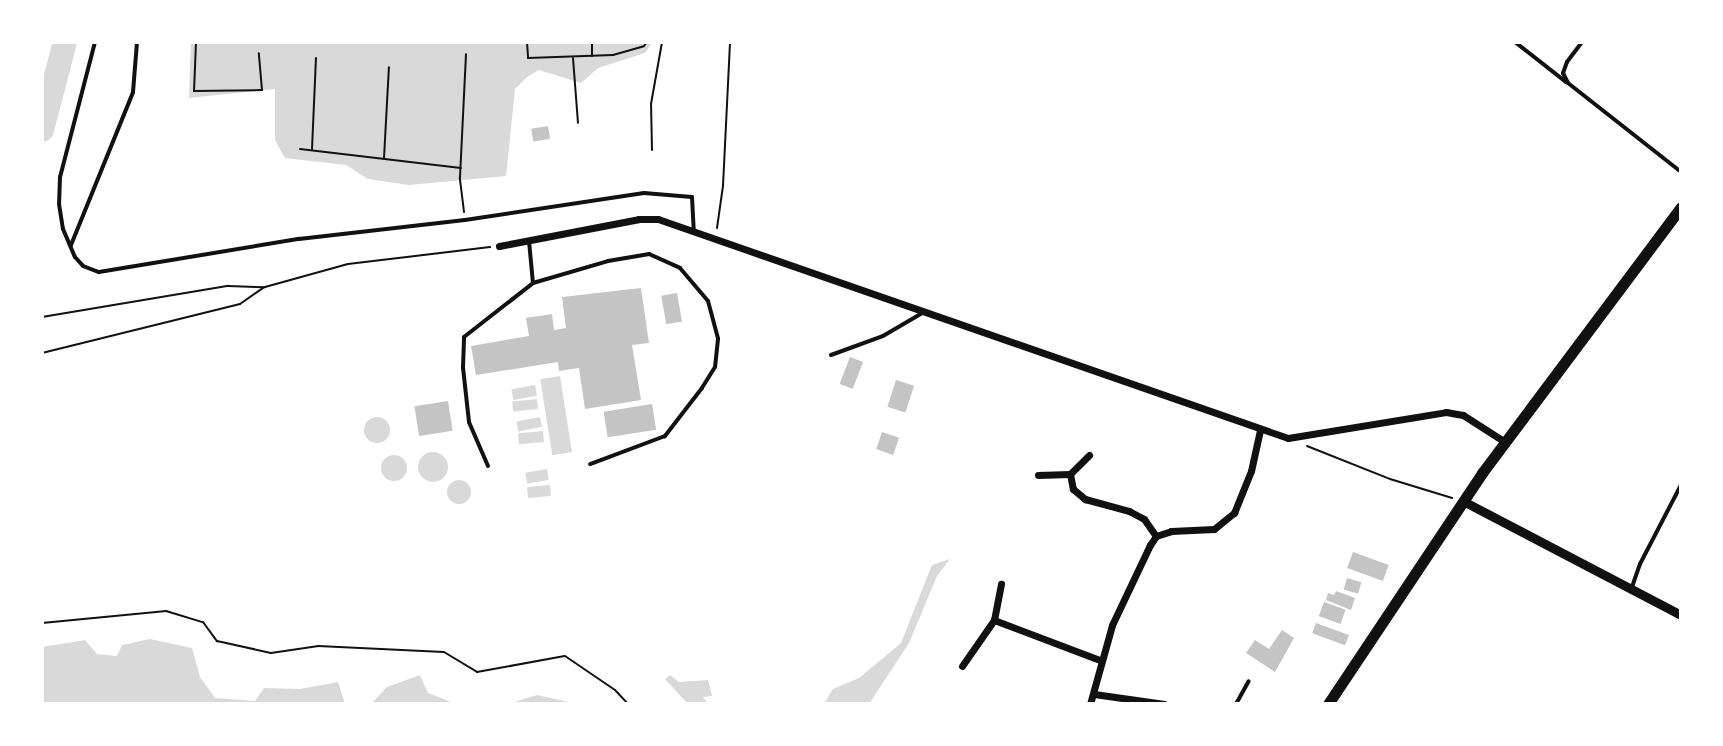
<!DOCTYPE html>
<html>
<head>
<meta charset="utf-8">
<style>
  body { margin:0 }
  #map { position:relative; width:1723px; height:746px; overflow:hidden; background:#fff; font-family:"Asap Condensed",sans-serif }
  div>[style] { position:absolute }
  .water>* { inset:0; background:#d9d9d9; transform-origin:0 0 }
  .round { border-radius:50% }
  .river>* { height:24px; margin:-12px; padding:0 12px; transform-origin:12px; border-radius:12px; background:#d9d9d9 }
  .building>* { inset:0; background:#c4c4c4; transform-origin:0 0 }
  .path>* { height:2px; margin:-1px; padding:0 1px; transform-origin:1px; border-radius:1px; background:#111 }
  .service>* { height:4px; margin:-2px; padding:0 2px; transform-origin:2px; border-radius:2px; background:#111 }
  .minor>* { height:7px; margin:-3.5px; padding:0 3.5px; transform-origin:3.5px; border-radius:3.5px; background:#111 }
  .tertiary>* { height:9px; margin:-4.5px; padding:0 4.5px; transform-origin:4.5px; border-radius:4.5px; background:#111 }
  .primary>* { height:11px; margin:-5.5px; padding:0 5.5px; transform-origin:5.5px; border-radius:5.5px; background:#111 }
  span { translate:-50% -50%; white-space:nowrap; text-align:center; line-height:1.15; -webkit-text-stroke:8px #fff; paint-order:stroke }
  .frame { position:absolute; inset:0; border:44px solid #fff; pointer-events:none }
</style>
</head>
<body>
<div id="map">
  <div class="water">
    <div style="clip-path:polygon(191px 42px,652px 42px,652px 43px,645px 53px,598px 68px,581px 83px,539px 70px,527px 77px,515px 89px,506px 176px,409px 185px,368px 179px,346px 165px,285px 158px,275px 140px,275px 89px,189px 98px)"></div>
    <div style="left:560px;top:376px;width:77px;height:20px;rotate:81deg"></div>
    <div style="left:535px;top:385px;width:11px;height:24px;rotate:80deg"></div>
    <div style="left:537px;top:399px;width:10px;height:25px;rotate:84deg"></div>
    <div class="round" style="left:364px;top:417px;width:26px;height:26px"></div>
    <div style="left:540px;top:417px;width:10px;height:24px;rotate:79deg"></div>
    <div style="left:543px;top:431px;width:11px;height:25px;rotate:85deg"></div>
    <div class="round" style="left:418px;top:452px;width:30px;height:30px"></div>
    <div class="round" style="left:381px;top:455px;width:26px;height:26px"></div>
    <div style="left:547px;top:469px;width:11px;height:22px;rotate:80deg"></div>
    <div class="round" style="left:447px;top:480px;width:24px;height:24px"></div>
    <div style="left:550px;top:485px;width:11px;height:23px;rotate:85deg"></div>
    <div style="clip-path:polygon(950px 559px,937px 576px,909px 643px,869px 704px,824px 704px,833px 689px,859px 678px,901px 643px,932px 565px)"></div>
    <div style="clip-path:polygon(150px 639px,192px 648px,200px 677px,215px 698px,255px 701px,264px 688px,300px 689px,338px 682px,345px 704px,42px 704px,42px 647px,85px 640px,97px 654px,117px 656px,122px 645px)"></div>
    <div style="clip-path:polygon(420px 675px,428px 693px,456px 704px,371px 704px,387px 687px)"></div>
    <div style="clip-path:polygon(670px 675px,679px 682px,708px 680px,712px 696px,703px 697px,708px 704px,688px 704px,665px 679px)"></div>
    <div style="clip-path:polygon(537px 695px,573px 703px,575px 704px,508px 704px)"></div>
  </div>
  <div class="river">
    <div style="left:42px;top:130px;width:91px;rotate:-75.4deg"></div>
  </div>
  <div class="building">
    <div style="left:548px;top:126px;width:13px;height:17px;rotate:81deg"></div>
    <div style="clip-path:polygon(641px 288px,649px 343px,632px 345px,641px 400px,585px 409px,579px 368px,559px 371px,558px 362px,476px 375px,471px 346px,529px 336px,526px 318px,552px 314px,554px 330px,566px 328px,562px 297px)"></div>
    <div style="left:677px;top:293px;width:29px;height:16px;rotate:80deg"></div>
    <div style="left:850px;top:357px;width:14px;height:29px;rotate:21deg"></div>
    <div style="left:896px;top:380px;width:19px;height:28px;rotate:18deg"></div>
    <div style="left:448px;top:401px;width:30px;height:34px;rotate:81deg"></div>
    <div style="left:652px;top:404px;width:26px;height:49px;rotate:81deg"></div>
    <div style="left:882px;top:432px;width:18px;height:18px;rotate:19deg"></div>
    <div style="left:1353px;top:552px;width:38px;height:17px;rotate:20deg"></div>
    <div style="left:1347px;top:578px;width:15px;height:12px;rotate:16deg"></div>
    <div style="clip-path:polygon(1336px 591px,1355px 598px,1351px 610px,1326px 600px,1328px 593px,1334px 595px)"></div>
    <div style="left:1324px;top:602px;width:23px;height:15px;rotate:20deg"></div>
    <div style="left:1316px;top:623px;width:35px;height:11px;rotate:20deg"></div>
    <div style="clip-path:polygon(1282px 630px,1294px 638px,1275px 672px,1246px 653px,1255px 640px,1269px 649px)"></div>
  </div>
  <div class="path">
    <div style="left:196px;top:42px;width:49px;rotate:92.3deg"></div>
    <div style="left:194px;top:91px;width:68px;rotate:-0.8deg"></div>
    <div style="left:262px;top:90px;width:37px;rotate:-95deg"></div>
    <div style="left:527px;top:42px;width:16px;rotate:86deg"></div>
    <div style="left:528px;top:58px;width:85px;rotate:-2deg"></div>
    <div style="left:613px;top:55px;width:32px;rotate:-16deg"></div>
    <div style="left:644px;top:46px;width:5px;rotate:-53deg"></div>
    <div style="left:592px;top:42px;width:14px;rotate:90deg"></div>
    <div style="left:573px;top:58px;width:65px;rotate:85.6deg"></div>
    <div style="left:300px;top:149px;width:162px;rotate:6.7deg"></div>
    <div style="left:312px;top:149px;width:91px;rotate:-87.5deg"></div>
    <div style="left:652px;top:150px;width:46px;rotate:-91.2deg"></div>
    <div style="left:651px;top:104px;width:63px;rotate:-79.9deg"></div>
    <div style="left:384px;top:158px;width:91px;rotate:-86.9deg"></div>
    <div style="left:464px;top:212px;width:35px;rotate:-97deg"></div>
    <div style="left:460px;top:177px;width:123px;rotate:-87.2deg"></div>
    <div style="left:717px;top:228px;width:42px;rotate:-81.9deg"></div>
    <div style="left:723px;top:186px;width:144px;rotate:-87.2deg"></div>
    <div style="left:42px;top:317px;width:189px;rotate:-9.5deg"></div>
    <div style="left:228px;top:286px;width:37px;rotate:2deg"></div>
    <div style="left:265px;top:287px;width:86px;rotate:-15.5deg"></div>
    <div style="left:348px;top:264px;width:143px;rotate:-6.8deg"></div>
    <div style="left:42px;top:353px;width:204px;rotate:-13.9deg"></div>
    <div style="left:240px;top:304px;width:29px;rotate:-35deg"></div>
    <div style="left:1307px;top:446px;width:89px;rotate:21.7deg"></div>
    <div style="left:1390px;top:479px;width:65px;rotate:17deg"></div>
    <div style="left:42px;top:623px;width:125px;rotate:-5.5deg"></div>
    <div style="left:166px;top:611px;width:39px;rotate:17deg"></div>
    <div style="left:203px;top:622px;width:24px;rotate:54deg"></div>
    <div style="left:217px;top:641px;width:55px;rotate:12.5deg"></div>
    <div style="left:271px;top:653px;width:48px;rotate:-8.5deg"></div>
    <div style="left:318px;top:646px;width:126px;rotate:2.7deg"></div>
    <div style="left:444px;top:652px;width:39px;rotate:31deg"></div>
    <div style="left:477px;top:672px;width:89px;rotate:-10.3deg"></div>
    <div style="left:565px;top:656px;width:60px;rotate:34.2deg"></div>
    <div style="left:615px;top:690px;width:19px;rotate:47deg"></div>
  </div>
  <div class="service">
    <div style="left:95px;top:42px;width:139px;rotate:104.5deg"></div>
    <div style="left:60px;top:177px;width:27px;rotate:92deg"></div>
    <div style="left:59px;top:204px;width:25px;rotate:81deg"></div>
    <div style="left:63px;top:229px;width:30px;rotate:67deg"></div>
    <div style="left:75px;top:257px;width:12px;rotate:48deg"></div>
    <div style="left:83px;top:266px;width:17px;rotate:21deg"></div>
    <div style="left:99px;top:272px;width:203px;rotate:-9.4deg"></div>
    <div style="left:299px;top:239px;width:167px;rotate:-6.5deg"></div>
    <div style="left:465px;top:220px;width:181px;rotate:-8.6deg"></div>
    <div style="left:644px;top:193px;width:48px;rotate:4.8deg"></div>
    <div style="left:692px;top:197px;width:34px;rotate:87deg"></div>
    <div style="left:1515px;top:42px;width:65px;rotate:38.1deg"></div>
    <div style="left:1582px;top:42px;width:25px;rotate:127deg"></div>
    <div style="left:1567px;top:62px;width:12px;rotate:110deg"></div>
    <div style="left:1563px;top:73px;width:11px;rotate:63deg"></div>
    <div style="left:1568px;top:83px;width:144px;rotate:38.2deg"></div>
    <div style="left:529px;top:241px;width:42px;rotate:84.6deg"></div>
    <div style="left:533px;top:283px;width:78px;rotate:-16.3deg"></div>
    <div style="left:608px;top:261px;width:42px;rotate:-9.7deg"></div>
    <div style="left:649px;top:254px;width:34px;rotate:24deg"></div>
    <div style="left:680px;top:268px;width:43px;rotate:49.7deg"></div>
    <div style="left:708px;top:301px;width:39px;rotate:75deg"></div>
    <div style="left:718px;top:339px;width:28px;rotate:96deg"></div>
    <div style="left:715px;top:367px;width:25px;rotate:122deg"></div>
    <div style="left:702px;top:388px;width:61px;rotate:127.6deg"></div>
    <div style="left:665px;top:436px;width:80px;rotate:159.5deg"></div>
    <div style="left:71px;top:245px;width:165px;rotate:-67.9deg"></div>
    <div style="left:133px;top:92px;width:50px;rotate:-85.4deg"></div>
    <div style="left:831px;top:355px;width:55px;rotate:-20.1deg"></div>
    <div style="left:883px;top:336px;width:48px;rotate:-30.3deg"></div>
    <div style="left:488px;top:466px;width:48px;rotate:-113.4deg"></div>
    <div style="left:469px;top:422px;width:54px;rotate:-96.3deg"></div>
    <div style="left:463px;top:368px;width:31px;rotate:-88deg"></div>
    <div style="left:464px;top:337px;width:88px;rotate:-38deg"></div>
    <div style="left:1632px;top:587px;width:24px;rotate:-71deg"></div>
    <div style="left:1640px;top:564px;width:89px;rotate:-62.6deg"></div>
    <div style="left:1236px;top:704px;width:26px;rotate:-61deg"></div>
  </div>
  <div class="minor">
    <div style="left:499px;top:246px;width:143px;rotate:-10.9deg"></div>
    <div style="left:639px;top:219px;width:19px"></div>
    <div style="left:658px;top:219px;width:667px;rotate:19.17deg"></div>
    <div style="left:1288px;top:438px;width:160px;rotate:-9.3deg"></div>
    <div style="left:1446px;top:412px;width:17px;rotate:10deg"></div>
    <div style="left:1463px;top:415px;width:50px;rotate:32.7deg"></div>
    <div style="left:1070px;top:474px;width:15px;rotate:79deg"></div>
    <div style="left:1073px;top:489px;width:16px;rotate:40deg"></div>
    <div style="left:1085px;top:499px;width:46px;rotate:15.3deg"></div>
    <div style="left:1129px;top:511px;width:17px;rotate:28deg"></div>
    <div style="left:1144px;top:519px;width:21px;rotate:55deg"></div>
    <div style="left:1038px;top:475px;width:32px;rotate:-2deg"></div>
    <div style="left:1070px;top:474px;width:27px;rotate:-45deg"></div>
    <div style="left:994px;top:620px;width:113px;rotate:20.7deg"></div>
    <div style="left:962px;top:666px;width:56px;rotate:-55.2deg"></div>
    <div style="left:994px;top:620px;width:37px;rotate:-79deg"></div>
    <div style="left:1094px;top:694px;width:71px;rotate:8.1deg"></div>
    <div style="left:1090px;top:704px;width:82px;rotate:-74.4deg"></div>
    <div style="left:1112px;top:625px;width:89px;rotate:-64.6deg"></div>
    <div style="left:1150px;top:545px;width:11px;rotate:-56deg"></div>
    <div style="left:1156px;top:536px;width:16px;rotate:-18deg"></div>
    <div style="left:1171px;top:531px;width:43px;rotate:-2.7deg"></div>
    <div style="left:1214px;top:529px;width:26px;rotate:-39deg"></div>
    <div style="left:1234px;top:513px;width:45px;rotate:-68deg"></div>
    <div style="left:1251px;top:471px;width:42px;rotate:-77.6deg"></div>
  </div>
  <div class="tertiary">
    <div style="left:1463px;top:501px;width:246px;rotate:27.6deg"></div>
  </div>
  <div class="primary">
    <div style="left:1328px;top:704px;width:278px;rotate:-56.3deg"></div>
    <div style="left:1482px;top:473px;width:332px;rotate:-53.2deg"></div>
  </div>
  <div class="frame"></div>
</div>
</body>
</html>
